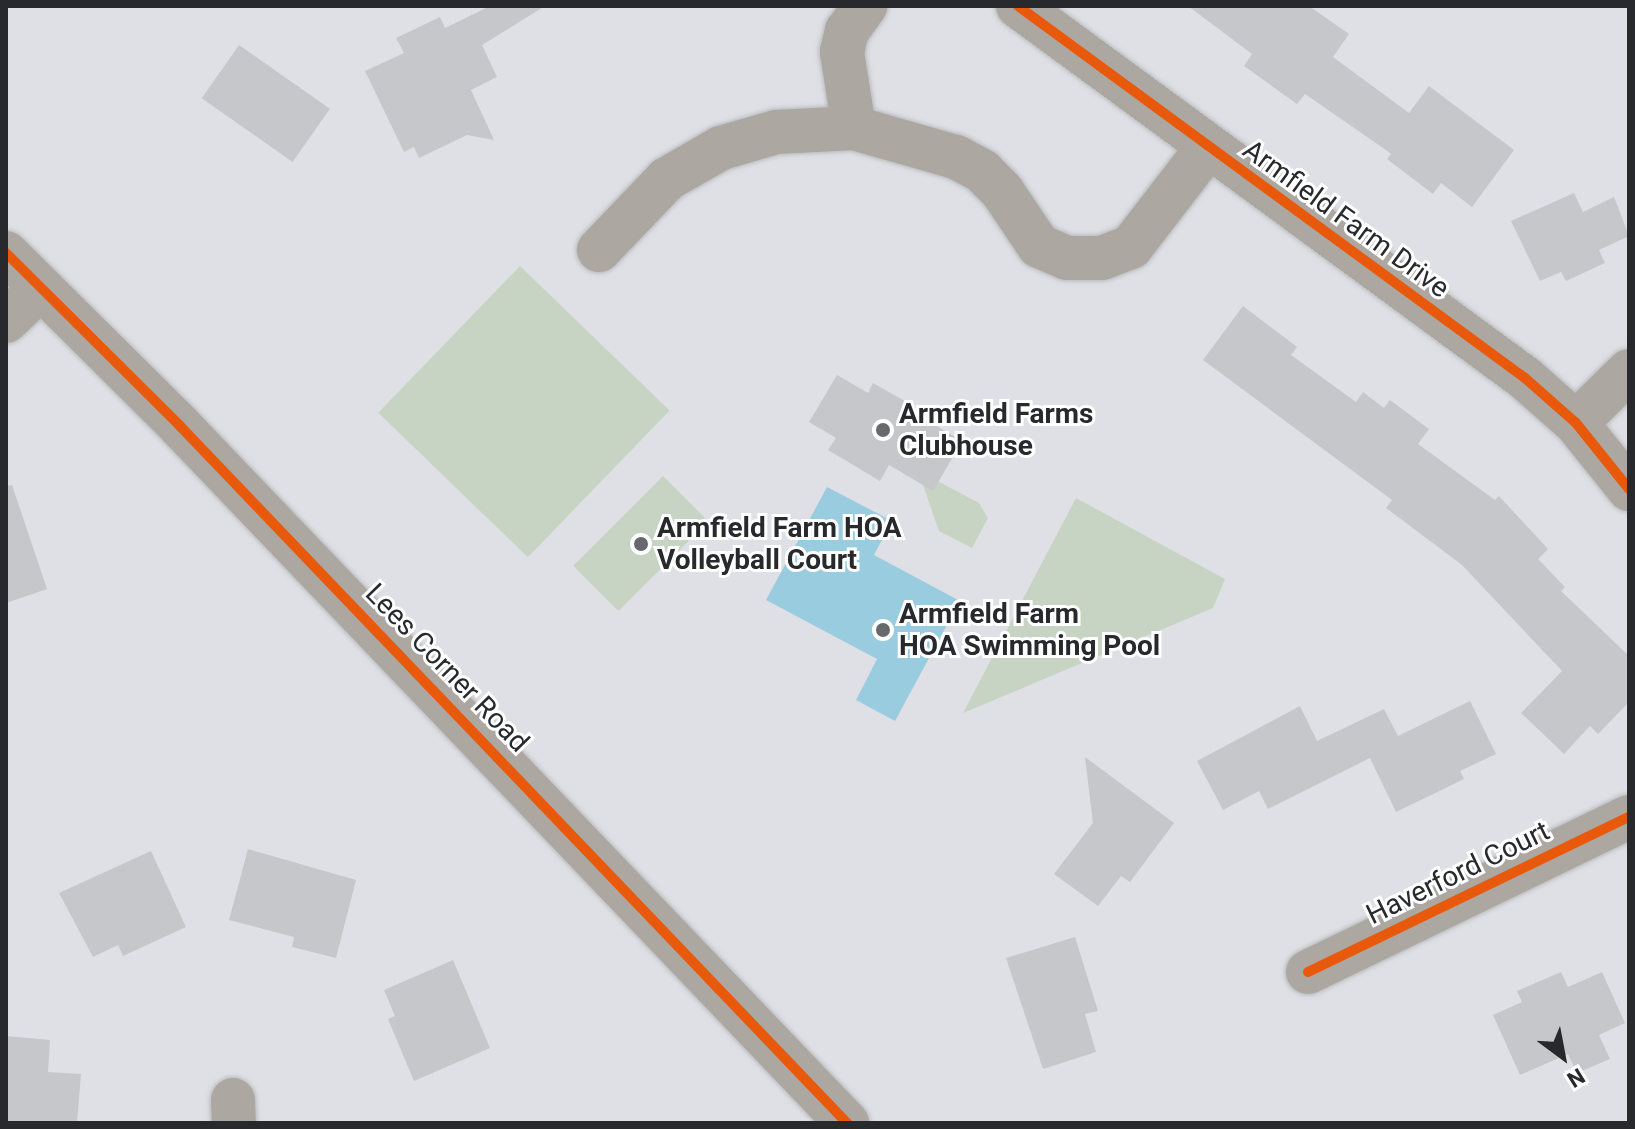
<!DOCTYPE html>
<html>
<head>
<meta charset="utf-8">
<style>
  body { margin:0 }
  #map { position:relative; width:1635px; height:1129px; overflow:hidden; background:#dee0e5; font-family:Roboto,sans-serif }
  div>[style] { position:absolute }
  .green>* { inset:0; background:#c8d4c3; transform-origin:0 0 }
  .water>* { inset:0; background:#9acce0 }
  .building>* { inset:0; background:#c5c7cb; transform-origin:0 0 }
  .roads { filter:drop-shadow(0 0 2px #babcbf) drop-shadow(0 0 2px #babcbf) }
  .minor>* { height:44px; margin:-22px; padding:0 22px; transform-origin:22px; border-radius:22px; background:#aca7a1 }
  .cycleway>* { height:10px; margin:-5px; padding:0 5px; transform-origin:5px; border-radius:5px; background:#e8590c }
  .dots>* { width:22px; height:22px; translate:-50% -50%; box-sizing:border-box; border:4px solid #fff; border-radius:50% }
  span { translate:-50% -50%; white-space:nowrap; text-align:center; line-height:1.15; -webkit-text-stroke:6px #fff; paint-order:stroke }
  .street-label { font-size:28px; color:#27292c }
  .poi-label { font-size:28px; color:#27292c; font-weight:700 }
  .left { translate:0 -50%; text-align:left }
  .frame { position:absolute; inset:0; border:8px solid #27292c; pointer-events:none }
  .north { position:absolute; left:1523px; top:1017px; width:80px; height:80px; -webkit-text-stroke:6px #fff; paint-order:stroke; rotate:148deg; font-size:22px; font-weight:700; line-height:32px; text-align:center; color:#27292c }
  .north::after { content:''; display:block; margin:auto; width:28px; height:36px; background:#27292c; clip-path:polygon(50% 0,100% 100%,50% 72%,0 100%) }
</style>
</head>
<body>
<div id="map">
  <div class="green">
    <div style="left:520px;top:266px;width:208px;height:204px;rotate:44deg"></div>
    <div style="clip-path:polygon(926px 475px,979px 503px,988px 518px,972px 548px,939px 531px,922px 482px)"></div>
    <div style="left:663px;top:476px;width:64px;height:127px;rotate:45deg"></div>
    <div style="clip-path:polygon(1076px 498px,1225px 579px,1213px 608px,963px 713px)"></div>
  </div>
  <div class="water">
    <div style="clip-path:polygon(827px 487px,892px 521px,874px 555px,960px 601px,895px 721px,856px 700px,877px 659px,766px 600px)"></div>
  </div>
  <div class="building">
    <div style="clip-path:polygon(490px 6px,545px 6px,482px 45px,497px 77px,471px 90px,494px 140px,467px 135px,419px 158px,414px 147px,404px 152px,365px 71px,404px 53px,396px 38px,440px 17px,445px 28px)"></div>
    <div style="clip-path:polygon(1188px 6px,1309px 6px,1349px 34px,1333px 57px,1409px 113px,1429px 86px,1514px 150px,1472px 207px,1441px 183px,1433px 194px,1387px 159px,1391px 154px,1383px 148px,1305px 94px,1297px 104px,1244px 66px,1252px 54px)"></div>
    <div style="left:239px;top:45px;width:111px;height:65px;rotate:35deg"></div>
    <div style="clip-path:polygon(1574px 193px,1583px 212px,1614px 197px,1629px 236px,1599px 250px,1605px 263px,1566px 281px,1561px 272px,1540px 281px,1511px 221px)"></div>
    <div style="clip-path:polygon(1243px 306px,1297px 347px,1291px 355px,1356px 402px,1363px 392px,1384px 408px,1390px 400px,1429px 429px,1418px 444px,1495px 500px,1499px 496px,1548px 549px,1538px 559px,1565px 587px,1561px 591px,1629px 656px,1629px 702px,1598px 734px,1590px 726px,1564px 754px,1521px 713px,1562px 671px,1462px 565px,1386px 508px,1392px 500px,1203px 360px)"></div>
    <div style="clip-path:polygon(837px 375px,868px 393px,873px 383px,912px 405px,910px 410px,962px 441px,933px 491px,889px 465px,880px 481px,828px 450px,836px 438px,809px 422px)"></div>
    <div style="clip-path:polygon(12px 485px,47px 589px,6px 603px,6px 486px)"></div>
    <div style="clip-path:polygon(1470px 701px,1496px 754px,1460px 771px,1464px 779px,1396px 812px,1370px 758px,1268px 809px,1259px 791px,1223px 810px,1197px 761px,1300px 706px,1317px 741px,1384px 709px,1398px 736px)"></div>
    <div style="clip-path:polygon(1085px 757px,1174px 823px,1130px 882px,1121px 876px,1098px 906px,1054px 874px,1093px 823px)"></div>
    <div style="clip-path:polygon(248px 849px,356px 880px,336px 958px,292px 947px,294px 937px,229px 920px)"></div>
    <div style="clip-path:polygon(151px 851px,186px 927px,123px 956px,118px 945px,93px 957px,59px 893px)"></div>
    <div style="clip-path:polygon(1075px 937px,1098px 1011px,1085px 1014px,1096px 1052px,1043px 1069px,1006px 958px)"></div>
    <div style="clip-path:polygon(453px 960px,490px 1048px,414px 1081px,388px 1019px,395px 1016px,384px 990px)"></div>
    <div style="clip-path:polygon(1561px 972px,1568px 987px,1602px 972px,1625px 1023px,1599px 1035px,1610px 1059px,1577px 1073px,1568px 1054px,1520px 1075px,1493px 1015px,1522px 1002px,1517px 991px)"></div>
    <div style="clip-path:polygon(6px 1036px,50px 1040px,48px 1072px,81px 1074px,77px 1123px,6px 1123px)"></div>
  </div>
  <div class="roads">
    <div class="minor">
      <div style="left:1018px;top:6px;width:629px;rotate:36.27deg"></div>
      <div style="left:1525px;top:378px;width:68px;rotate:41.4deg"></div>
      <div style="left:1576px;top:423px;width:85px;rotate:51.2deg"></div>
      <div style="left:854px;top:128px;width:77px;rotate:-99deg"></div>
      <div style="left:842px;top:52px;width:22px;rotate:-77deg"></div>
      <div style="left:847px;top:31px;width:31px;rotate:-54deg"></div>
      <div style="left:599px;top:250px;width:98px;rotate:-46.2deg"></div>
      <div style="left:667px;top:179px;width:62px;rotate:-29.9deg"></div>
      <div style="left:721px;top:148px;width:57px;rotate:-16.2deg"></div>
      <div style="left:776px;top:132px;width:78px;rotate:-2.9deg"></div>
      <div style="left:854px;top:128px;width:106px;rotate:15.9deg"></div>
      <div style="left:956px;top:157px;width:30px;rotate:28deg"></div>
      <div style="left:982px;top:171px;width:28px;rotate:45deg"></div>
      <div style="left:1002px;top:191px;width:66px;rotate:56.1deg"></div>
      <div style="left:1039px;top:246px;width:30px;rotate:23deg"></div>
      <div style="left:1067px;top:258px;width:35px"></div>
      <div style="left:1102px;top:258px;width:31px;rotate:-21deg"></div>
      <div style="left:1131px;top:247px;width:126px;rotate:-52.4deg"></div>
      <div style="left:6px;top:253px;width:245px;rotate:44.8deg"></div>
      <div style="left:180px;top:426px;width:965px;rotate:46.26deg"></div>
      <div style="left:6px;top:321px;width:48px;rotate:-43.3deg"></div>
      <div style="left:1576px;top:423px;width:74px;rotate:-44.5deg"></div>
      <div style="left:1308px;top:972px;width:356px;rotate:-25.8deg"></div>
      <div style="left:233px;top:1100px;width:23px;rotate:88deg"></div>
    </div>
  </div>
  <div class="cycleway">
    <div style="left:1018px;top:6px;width:629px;rotate:36.27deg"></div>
    <div style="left:1525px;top:378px;width:68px;rotate:41.4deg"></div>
    <div style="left:1576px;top:423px;width:85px;rotate:51.2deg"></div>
    <div style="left:6px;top:253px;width:245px;rotate:44.8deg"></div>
    <div style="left:180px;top:426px;width:965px;rotate:46.26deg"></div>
    <div style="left:1308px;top:972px;width:356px;rotate:-25.8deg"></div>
  </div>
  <div class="dots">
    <div style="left:883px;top:430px;background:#67696d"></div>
    <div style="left:641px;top:544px;background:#67696d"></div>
    <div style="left:883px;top:630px;background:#67696d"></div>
  </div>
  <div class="street-label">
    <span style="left:1346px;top:219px;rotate:36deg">Armfield Farm Drive</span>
    <span style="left:447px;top:668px;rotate:46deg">Lees Corner Road</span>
    <span style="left:1458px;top:873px;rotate:-26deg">Haverford Court</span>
  </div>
  <div class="poi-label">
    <span class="left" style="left:899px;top:430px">Armfield Farms<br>Clubhouse</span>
    <span class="left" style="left:657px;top:544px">Armfield Farm HOA<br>Volleyball Court</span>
    <span class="left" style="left:899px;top:630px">Armfield Farm<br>HOA Swimming Pool</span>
  </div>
  <div class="frame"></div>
  <div class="north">N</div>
</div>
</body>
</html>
